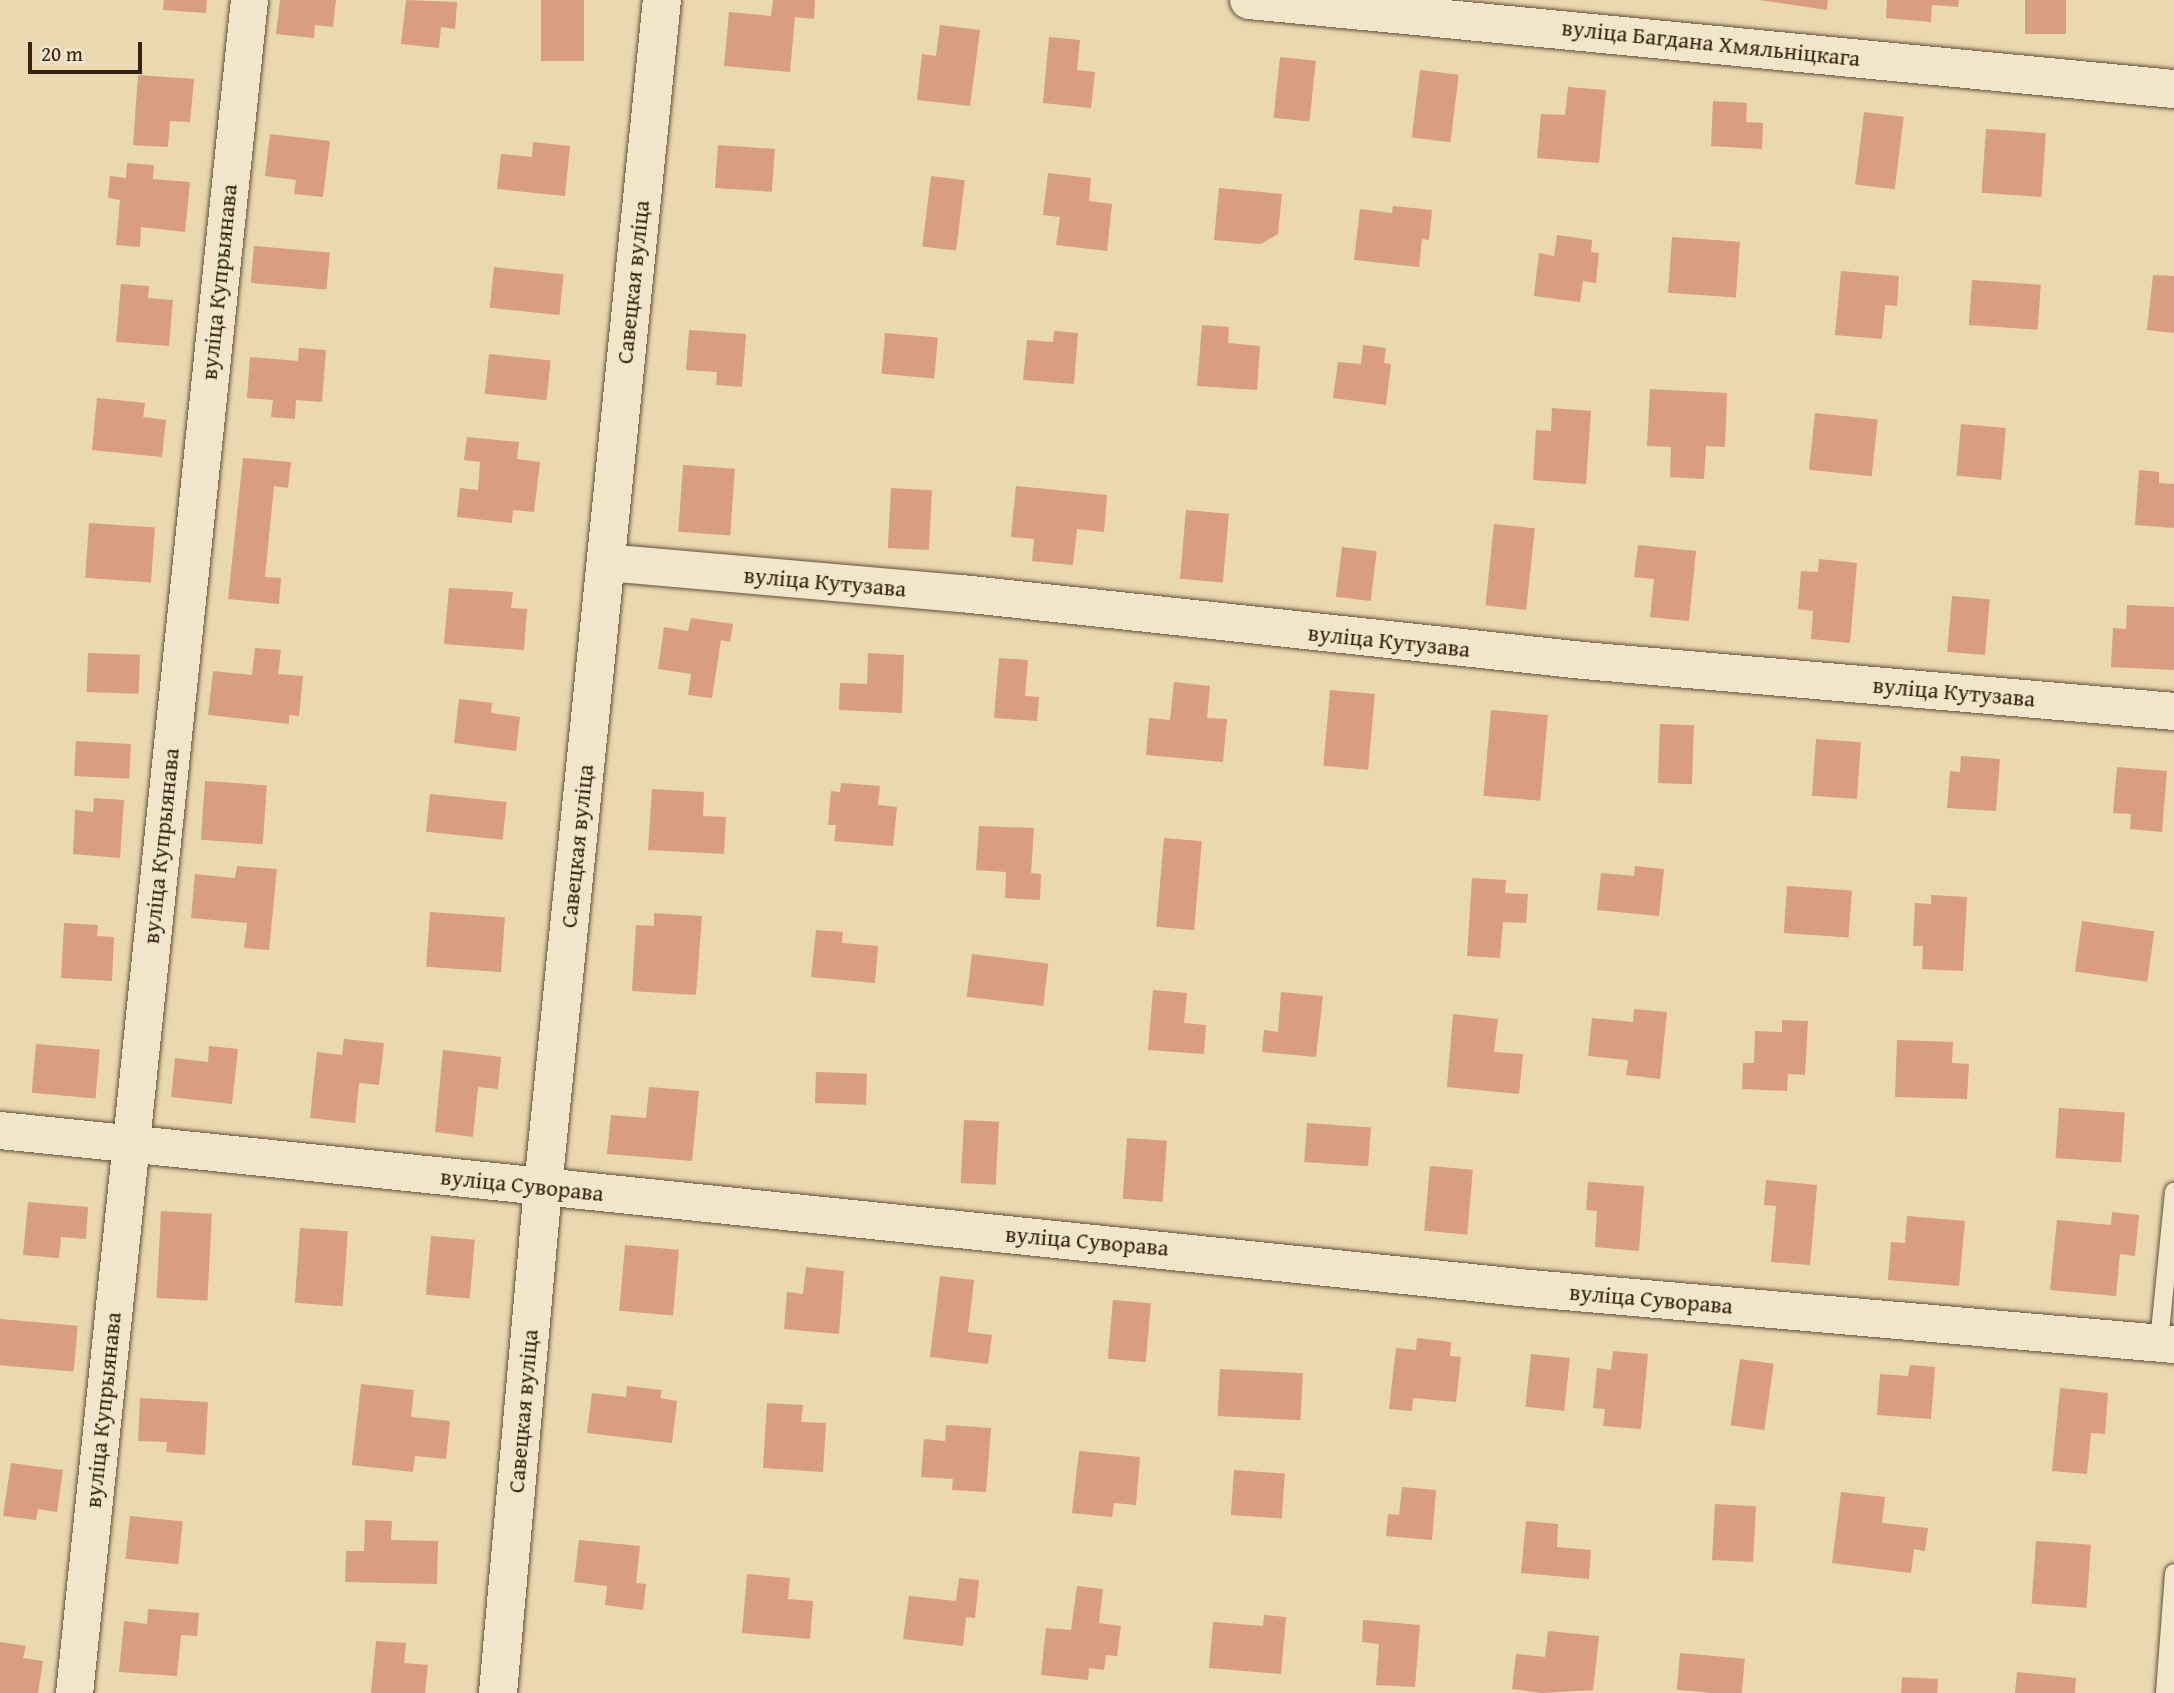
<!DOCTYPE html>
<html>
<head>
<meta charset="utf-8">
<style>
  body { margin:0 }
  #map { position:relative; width:2174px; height:1693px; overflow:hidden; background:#ead8b1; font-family:"Gentium Book Plus",serif }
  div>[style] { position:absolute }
  .building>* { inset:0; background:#d99d81; transform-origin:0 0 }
  .roads { filter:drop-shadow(0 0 2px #635037) drop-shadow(0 0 2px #635037) }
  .service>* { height:18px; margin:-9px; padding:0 9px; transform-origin:9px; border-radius:9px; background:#f1e6cc }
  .minor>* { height:37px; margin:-18.5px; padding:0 18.5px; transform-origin:18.5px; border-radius:18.5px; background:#f1e6cc }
  .tertiary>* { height:38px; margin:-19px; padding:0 19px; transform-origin:19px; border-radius:19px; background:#f1e6cc }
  span { translate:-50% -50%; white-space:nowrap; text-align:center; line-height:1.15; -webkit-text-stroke:5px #f1e6cc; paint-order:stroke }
  .street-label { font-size:23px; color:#36220e }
  .scale { position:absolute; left:28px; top:42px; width:114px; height:32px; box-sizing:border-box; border:4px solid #36220e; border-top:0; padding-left:9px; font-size:21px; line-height:24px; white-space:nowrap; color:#36220e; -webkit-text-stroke:5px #f1e6cc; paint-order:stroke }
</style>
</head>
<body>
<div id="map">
  <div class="building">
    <div style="clip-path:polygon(164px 0,207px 0,206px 13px,163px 10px)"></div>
    <div style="clip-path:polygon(280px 0,336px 0,333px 27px,315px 25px,314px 38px,276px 34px)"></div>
    <div style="clip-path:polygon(406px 0,457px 2px,455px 29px,441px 27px,439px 48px,401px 44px)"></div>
    <div style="left:541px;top:0;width:43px;height:61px"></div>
    <div style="clip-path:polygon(773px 0,815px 0,814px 19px,795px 17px,790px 72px,724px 66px,729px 12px,771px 16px)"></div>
    <div style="clip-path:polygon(1760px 0,1828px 0,1827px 10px)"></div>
    <div style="clip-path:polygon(1887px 0,1959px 0,1958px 7px,1932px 5px,1931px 22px,1886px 18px)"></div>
    <div style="left:2025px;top:0;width:41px;height:34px"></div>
    <div style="clip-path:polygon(940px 25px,980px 30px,970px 106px,917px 100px,922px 54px,936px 56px)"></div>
    <div style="clip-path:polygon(1049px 37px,1080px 40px,1077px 70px,1095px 72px,1091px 108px,1043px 103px)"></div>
    <div style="left:1280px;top:57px;width:36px;height:61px;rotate:6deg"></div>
    <div style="left:1420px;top:70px;width:39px;height:68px;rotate:7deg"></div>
    <div style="clip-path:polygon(138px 75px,194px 79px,190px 122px,170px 121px,168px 147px,133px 145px)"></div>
    <div style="clip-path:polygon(1568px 87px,1606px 90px,1599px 163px,1537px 158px,1541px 114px,1565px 115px)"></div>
    <div style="clip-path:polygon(1713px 101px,1747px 103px,1746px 122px,1763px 123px,1762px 149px,1711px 146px)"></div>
    <div style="left:1864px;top:112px;width:40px;height:73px;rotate:7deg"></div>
    <div style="left:1986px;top:129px;width:60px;height:64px;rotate:4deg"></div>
    <div style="clip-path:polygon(270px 134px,330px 141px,323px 197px,294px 194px,296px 180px,265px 176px)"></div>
    <div style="clip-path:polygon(533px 142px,570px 146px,565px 196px,497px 189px,501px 154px,532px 157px)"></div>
    <div style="left:718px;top:145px;width:57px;height:43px;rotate:4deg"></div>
    <div style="clip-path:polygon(127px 163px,154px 165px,153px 179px,190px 182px,185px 232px,141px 227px,140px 247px,116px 245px,120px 200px,108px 198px,110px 176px,126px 178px)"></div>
    <div style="clip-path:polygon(1048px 173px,1091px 178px,1089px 201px,1112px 204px,1107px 251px,1056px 245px,1060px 217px,1043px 215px)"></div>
    <div style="left:931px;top:176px;width:34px;height:71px;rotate:7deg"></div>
    <div style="clip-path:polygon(1219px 188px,1282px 194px,1278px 234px,1261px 244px,1214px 240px)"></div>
    <div style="clip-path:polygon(1393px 206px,1432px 210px,1429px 240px,1422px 239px,1419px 267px,1354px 260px,1360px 209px,1392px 213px)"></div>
    <div style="clip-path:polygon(1557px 235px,1592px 240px,1591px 252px,1599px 253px,1596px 283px,1583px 281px,1580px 302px,1534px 296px,1539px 253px,1554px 256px)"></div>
    <div style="left:1672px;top:237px;width:68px;height:56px;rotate:4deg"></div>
    <div style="left:254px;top:246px;width:76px;height:37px;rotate:5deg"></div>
    <div style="left:494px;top:267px;width:70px;height:41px;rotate:6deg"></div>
    <div style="clip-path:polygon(1841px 271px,1899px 276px,1897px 306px,1885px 305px,1882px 339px,1835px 335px)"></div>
    <div style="clip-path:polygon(2153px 275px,2174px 276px,2174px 333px,2147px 330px)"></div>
    <div style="left:1972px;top:280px;width:69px;height:45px;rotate:4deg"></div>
    <div style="clip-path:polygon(121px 284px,149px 286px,148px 298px,173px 300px,169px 346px,116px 342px)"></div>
    <div style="clip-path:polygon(1202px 325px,1229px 327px,1228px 343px,1260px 346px,1257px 390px,1197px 386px)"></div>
    <div style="clip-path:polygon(689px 330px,746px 334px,742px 387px,716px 385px,717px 372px,686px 370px)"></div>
    <div style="clip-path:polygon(1054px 331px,1078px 333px,1074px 384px,1023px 380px,1027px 340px,1053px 342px)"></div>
    <div style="left:885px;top:333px;width:53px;height:41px;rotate:5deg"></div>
    <div style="clip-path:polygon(1363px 345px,1386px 348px,1384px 363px,1391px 364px,1386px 405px,1333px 398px,1338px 362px,1361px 364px)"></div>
    <div style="clip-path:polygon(299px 348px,326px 350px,322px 402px,296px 400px,295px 419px,271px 417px,273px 400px,247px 398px,250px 357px,298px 361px)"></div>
    <div style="left:489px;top:354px;width:62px;height:40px;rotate:6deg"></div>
    <div style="clip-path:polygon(1650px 389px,1727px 393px,1725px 447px,1706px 446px,1704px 479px,1670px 477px,1671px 447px,1647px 446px)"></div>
    <div style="clip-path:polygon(97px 398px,145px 403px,143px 417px,166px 420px,162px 457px,92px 450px)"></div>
    <div style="clip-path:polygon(1552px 408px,1591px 411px,1586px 484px,1533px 480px,1536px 430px,1551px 431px)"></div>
    <div style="left:1815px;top:413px;width:63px;height:57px;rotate:6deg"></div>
    <div style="left:1961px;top:424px;width:45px;height:52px;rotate:5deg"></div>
    <div style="clip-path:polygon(467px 437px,519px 442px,517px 459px,540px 462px,534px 512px,513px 510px,512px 523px,457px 517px,460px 488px,478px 490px,480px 462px,464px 460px)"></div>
    <div style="clip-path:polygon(243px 458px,291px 462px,288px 488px,274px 486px,265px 577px,281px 578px,279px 604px,228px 599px)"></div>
    <div style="left:683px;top:465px;width:52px;height:67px;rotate:4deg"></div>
    <div style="clip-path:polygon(2139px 470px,2159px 472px,2159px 483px,2174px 484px,2174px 528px,2135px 525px)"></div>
    <div style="clip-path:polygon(1016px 486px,1107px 495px,1104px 532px,1077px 529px,1073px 565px,1032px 561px,1034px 539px,1011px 537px)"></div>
    <div style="left:891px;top:488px;width:41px;height:60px;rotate:3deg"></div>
    <div style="left:1186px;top:510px;width:43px;height:69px;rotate:5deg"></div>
    <div style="left:89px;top:523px;width:66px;height:55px;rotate:4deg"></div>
    <div style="left:1494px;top:524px;width:41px;height:82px;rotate:6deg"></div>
    <div style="clip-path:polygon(1638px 545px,1696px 551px,1689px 621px,1650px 617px,1654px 579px,1634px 577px)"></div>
    <div style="left:1342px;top:547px;width:35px;height:50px;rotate:7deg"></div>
    <div style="clip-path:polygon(1819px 559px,1857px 563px,1850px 643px,1811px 639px,1813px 611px,1798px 609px,1801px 571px,1818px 572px)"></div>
    <div style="clip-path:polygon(449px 588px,513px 592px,511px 608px,527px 609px,524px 650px,444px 644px)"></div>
    <div style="left:1952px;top:596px;width:38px;height:56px;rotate:5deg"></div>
    <div style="clip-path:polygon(2127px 605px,2174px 607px,2174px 670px,2111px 667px,2113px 628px,2126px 629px)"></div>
    <div style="clip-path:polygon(691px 618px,733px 624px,730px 642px,721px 640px,712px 698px,688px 695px,691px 674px,658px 669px,664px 627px,688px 631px)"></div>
    <div style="clip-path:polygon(255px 648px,281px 650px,278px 674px,303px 676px,299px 716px,289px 715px,289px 724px,208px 715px,213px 671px,252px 675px)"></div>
    <div style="left:88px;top:653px;width:52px;height:39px;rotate:2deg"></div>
    <div style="clip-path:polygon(868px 653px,904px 655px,902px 713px,839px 710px,840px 683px,867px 684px)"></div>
    <div style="clip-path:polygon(999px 658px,1028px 660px,1025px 696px,1039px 697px,1037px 721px,994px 718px)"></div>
    <div style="clip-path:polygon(1174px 682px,1210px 686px,1207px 718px,1227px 719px,1223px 762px,1146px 755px,1149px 718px,1170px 720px)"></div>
    <div style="left:1330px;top:690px;width:45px;height:76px;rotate:5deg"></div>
    <div style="clip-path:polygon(459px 699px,492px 703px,491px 713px,520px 717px,516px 751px,454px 743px)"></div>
    <div style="left:1491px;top:710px;width:57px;height:86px;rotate:5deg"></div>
    <div style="left:1660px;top:724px;width:34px;height:59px;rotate:2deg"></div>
    <div style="left:1816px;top:739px;width:45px;height:57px;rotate:4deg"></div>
    <div style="left:76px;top:741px;width:55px;height:35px;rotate:3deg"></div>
    <div style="clip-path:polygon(1961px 756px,2000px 759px,1996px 811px,1947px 808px,1950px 771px,1960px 772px)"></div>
    <div style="clip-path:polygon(2117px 767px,2167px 771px,2162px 832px,2130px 829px,2131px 814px,2113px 813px)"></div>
    <div style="left:205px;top:781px;width:62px;height:59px;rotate:4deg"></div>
    <div style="clip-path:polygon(841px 783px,880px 786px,878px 805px,897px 807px,893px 846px,834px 841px,836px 825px,828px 825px,831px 791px,840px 792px)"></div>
    <div style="clip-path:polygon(652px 789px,704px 792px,703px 816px,726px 817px,724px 854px,648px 850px)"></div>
    <div style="left:430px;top:794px;width:77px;height:38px;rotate:6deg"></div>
    <div style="clip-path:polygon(94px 798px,124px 800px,120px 858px,73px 854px,75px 810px,93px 812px)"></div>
    <div style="clip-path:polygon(979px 826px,1034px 828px,1031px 873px,1041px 874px,1040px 900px,1005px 898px,1006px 872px,976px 870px)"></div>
    <div style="left:1164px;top:838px;width:38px;height:89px;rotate:5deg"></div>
    <div style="clip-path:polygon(237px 866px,277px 869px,269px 950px,244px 948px,247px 923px,191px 918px,195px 874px,235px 878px)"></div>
    <div style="clip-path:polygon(1635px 866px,1664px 869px,1659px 916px,1597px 910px,1601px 873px,1634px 876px)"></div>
    <div style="clip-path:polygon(1472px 878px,1506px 880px,1505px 893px,1528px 894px,1526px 923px,1503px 922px,1500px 958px,1467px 956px)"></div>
    <div style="left:1787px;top:886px;width:65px;height:47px;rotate:4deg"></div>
    <div style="clip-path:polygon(1931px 895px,1967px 897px,1963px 971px,1922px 969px,1923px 946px,1913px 946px,1915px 903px,1931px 904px)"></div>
    <div style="left:430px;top:912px;width:75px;height:55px;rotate:4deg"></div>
    <div style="clip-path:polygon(654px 913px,702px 916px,696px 995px,632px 991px,636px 925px,654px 926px)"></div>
    <div style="left:2082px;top:921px;width:73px;height:51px;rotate:8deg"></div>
    <div style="clip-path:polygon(64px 923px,98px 925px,97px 936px,114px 937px,112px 981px,61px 978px)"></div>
    <div style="clip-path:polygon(816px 930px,843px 932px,842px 943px,878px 946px,875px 983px,811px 977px)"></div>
    <div style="left:972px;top:954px;width:77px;height:43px;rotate:7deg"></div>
    <div style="clip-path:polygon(1153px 990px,1187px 993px,1184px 1023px,1206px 1025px,1204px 1054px,1148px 1050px)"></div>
    <div style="clip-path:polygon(1281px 992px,1323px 996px,1316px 1057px,1262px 1052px,1264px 1030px,1278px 1032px)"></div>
    <div style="clip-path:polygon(1634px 1009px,1667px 1012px,1660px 1079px,1626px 1075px,1628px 1060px,1588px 1056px,1592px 1018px,1633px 1022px)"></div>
    <div style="clip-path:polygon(1453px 1014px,1498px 1019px,1494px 1052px,1523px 1054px,1519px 1094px,1447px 1087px)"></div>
    <div style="clip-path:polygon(1782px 1020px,1808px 1021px,1805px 1075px,1788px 1074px,1787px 1091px,1742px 1089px,1743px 1063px,1754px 1063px,1755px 1031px,1782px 1032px)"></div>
    <div style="clip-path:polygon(344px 1039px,384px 1043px,379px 1085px,359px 1083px,355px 1123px,310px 1118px,317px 1052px,342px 1055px)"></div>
    <div style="clip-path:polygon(1897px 1040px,1953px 1042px,1952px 1063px,1969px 1064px,1967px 1099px,1895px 1097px)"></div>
    <div style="left:36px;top:1044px;width:64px;height:49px;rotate:5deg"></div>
    <div style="clip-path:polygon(209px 1046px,238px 1049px,232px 1104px,171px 1097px,175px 1058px,208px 1062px)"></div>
    <div style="clip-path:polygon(443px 1050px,501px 1057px,498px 1089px,478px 1087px,473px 1137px,435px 1132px)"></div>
    <div style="left:816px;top:1072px;width:51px;height:31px;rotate:2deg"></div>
    <div style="clip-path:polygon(649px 1087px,699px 1091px,692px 1161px,607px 1154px,611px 1115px,646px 1118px)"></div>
    <div style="left:2059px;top:1108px;width:66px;height:50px;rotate:4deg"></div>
    <div style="left:964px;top:1120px;width:35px;height:63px;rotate:3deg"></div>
    <div style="left:1307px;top:1123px;width:64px;height:39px;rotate:4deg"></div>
    <div style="left:1127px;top:1138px;width:40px;height:61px;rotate:4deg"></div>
    <div style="left:1430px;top:1166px;width:43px;height:65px;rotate:5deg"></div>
    <div style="clip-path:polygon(1766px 1180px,1817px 1185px,1810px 1265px,1771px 1262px,1776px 1206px,1764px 1205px)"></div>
    <div style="clip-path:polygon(1588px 1182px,1644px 1186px,1639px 1251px,1595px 1247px,1597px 1211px,1586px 1210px)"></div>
    <div style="clip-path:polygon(28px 1202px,88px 1207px,86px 1239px,61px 1237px,59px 1258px,23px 1255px)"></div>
    <div style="left:161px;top:1211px;width:51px;height:87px;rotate:3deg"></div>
    <div style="clip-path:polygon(2112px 1212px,2139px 1215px,2135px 1256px,2120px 1254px,2116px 1296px,2050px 1290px,2057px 1220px,2111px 1225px)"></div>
    <div style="clip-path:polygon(1907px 1216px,1965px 1221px,1959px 1286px,1888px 1280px,1891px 1242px,1905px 1243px)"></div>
    <div style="left:300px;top:1228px;width:48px;height:75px;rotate:4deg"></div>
    <div style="left:431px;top:1236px;width:44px;height:59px;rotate:5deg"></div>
    <div style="left:625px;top:1245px;width:54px;height:66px;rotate:5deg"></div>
    <div style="clip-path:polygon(806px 1267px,844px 1271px,839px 1334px,784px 1329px,787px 1292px,803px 1294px)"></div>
    <div style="clip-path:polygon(940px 1276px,974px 1280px,968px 1332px,992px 1335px,988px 1364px,930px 1357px)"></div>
    <div style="left:1113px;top:1300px;width:38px;height:59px;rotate:5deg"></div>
    <div style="left:0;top:1319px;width:78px;height:46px;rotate:5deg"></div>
    <div style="clip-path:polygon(1417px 1338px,1451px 1342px,1450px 1356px,1461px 1357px,1456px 1402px,1413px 1398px,1412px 1411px,1389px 1409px,1396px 1348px,1416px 1350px)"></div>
    <div style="clip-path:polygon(1613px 1351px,1648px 1354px,1641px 1429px,1603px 1426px,1605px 1409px,1593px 1408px,1597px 1368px,1611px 1370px)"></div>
    <div style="left:1531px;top:1354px;width:39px;height:53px;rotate:6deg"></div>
    <div style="left:1740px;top:1359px;width:34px;height:67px;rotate:8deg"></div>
    <div style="clip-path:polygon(1910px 1365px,1935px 1367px,1931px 1419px,1877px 1415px,1880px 1374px,1908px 1376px)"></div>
    <div style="left:1220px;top:1369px;width:83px;height:47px;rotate:3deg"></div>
    <div style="clip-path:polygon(361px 1384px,414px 1390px,411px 1417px,450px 1421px,446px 1459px,415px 1456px,413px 1472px,352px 1465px)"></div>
    <div style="clip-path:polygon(627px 1386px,662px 1390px,660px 1398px,677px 1401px,672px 1443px,587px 1433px,592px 1393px,626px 1397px)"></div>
    <div style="clip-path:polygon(2060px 1388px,2108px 1393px,2105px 1434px,2091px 1433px,2087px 1474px,2052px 1471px)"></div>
    <div style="clip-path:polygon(140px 1398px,208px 1402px,205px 1455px,166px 1452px,167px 1442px,138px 1441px)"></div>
    <div style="clip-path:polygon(767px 1403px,803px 1405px,801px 1422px,826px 1423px,823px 1472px,763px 1468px)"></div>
    <div style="clip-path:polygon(946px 1425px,991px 1428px,986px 1492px,952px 1490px,953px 1479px,921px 1477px,924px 1439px,945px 1441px)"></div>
    <div style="clip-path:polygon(1079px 1451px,1140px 1457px,1136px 1505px,1114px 1503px,1112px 1517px,1072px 1513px)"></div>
    <div style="clip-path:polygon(11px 1463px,63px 1470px,57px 1512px,38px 1509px,36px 1520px,3px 1516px)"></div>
    <div style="left:1234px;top:1470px;width:51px;height:45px;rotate:4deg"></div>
    <div style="clip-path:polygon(1402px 1487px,1436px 1490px,1432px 1540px,1386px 1536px,1388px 1514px,1399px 1515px)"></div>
    <div style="clip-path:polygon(1841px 1492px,1885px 1497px,1882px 1523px,1928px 1528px,1925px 1551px,1914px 1549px,1911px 1573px,1832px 1563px)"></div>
    <div style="left:1715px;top:1504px;width:41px;height:56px;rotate:3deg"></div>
    <div style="left:130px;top:1516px;width:53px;height:43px;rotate:6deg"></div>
    <div style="clip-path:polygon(365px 1520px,392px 1521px,391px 1540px,438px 1541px,437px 1584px,345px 1582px,346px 1551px,364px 1551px)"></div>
    <div style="clip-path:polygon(1526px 1521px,1558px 1524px,1557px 1547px,1591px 1550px,1589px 1579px,1521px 1573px)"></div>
    <div style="clip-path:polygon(579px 1540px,640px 1546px,636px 1583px,646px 1584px,643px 1610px,605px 1605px,607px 1586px,574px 1582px)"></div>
    <div style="left:2036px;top:1541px;width:55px;height:63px;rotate:4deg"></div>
    <div style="clip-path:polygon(747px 1574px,790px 1578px,788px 1599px,813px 1601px,810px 1639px,742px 1633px)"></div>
    <div style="clip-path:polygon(959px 1578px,979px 1580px,975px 1618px,966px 1617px,963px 1646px,903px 1639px,909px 1596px,956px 1601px)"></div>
    <div style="clip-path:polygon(1077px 1586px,1103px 1589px,1099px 1623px,1121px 1626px,1117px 1656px,1106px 1655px,1104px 1670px,1089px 1668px,1088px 1680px,1041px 1675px,1046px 1628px,1071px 1630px)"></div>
    <div style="clip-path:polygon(148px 1609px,199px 1613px,197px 1636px,181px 1635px,177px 1676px,119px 1672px,124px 1621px,147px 1624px)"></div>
    <div style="clip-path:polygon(1264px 1615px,1286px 1617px,1281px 1674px,1209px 1668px,1213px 1622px,1263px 1626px)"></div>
    <div style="clip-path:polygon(1363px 1620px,1420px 1625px,1415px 1687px,1376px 1685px,1379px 1644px,1362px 1642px)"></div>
    <div style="clip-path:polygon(1548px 1631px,1599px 1636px,1593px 1690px,1542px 1693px,1512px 1689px,1516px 1654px,1545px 1657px)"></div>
    <div style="clip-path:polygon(376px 1641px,406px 1643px,404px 1663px,428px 1665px,425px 1693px,371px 1693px)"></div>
    <div style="clip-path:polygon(0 1642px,26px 1646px,23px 1658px,43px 1661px,38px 1693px,0 1693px)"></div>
    <div style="left:1680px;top:1653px;width:65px;height:37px;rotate:5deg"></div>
    <div style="clip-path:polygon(2017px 1672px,2076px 1678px,2075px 1693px,2015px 1693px)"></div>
    <div style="left:1902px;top:1677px;width:36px;height:16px;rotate:3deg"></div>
  </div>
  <div class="roads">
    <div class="service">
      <div style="left:2159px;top:1342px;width:151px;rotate:-84.3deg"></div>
      <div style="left:2165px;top:1693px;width:120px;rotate:-85.7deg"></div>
    </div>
    <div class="minor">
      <div style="left:605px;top:562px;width:357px;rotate:5deg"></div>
      <div style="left:961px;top:593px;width:626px;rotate:6.15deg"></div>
      <div style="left:1583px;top:660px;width:593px;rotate:4.93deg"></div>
      <div style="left:0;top:1130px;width:1526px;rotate:5.9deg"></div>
      <div style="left:1518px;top:1287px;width:658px;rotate:4.97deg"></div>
      <div style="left:74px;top:1693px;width:1702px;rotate:-84.1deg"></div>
    </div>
    <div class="tertiary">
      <div style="left:1249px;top:0;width:929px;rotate:5.5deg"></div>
      <div style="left:498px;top:1693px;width:508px;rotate:-84.92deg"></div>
      <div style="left:543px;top:1187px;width:1193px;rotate:-84.28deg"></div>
    </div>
  </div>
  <div class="street-label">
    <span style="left:1711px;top:43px;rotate:6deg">вуліца Багдана Хмяльніцкага</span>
    <span style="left:219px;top:282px;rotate:-84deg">вуліца Купрыянава</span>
    <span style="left:633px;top:282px;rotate:-84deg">Савецкая вуліца</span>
    <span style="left:825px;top:582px;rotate:5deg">вуліца Кутузава</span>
    <span style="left:1389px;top:641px;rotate:6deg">вуліца Кутузава</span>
    <span style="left:1954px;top:692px;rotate:5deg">вуліца Кутузава</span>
    <span style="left:161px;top:846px;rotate:-84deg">вуліца Купрыянава</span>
    <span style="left:577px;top:846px;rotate:-84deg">Савецкая вуліца</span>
    <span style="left:522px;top:1185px;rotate:6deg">вуліца Суворава</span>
    <span style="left:1087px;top:1241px;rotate:5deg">вуліца Суворава</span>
    <span style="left:1651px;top:1299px;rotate:5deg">вуліца Суворава</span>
    <span style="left:103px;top:1410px;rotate:-84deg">вуліца Купрыянава</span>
    <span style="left:523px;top:1411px;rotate:-85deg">Савецкая вуліца</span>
  </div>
  <div class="scale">20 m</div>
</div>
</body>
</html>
